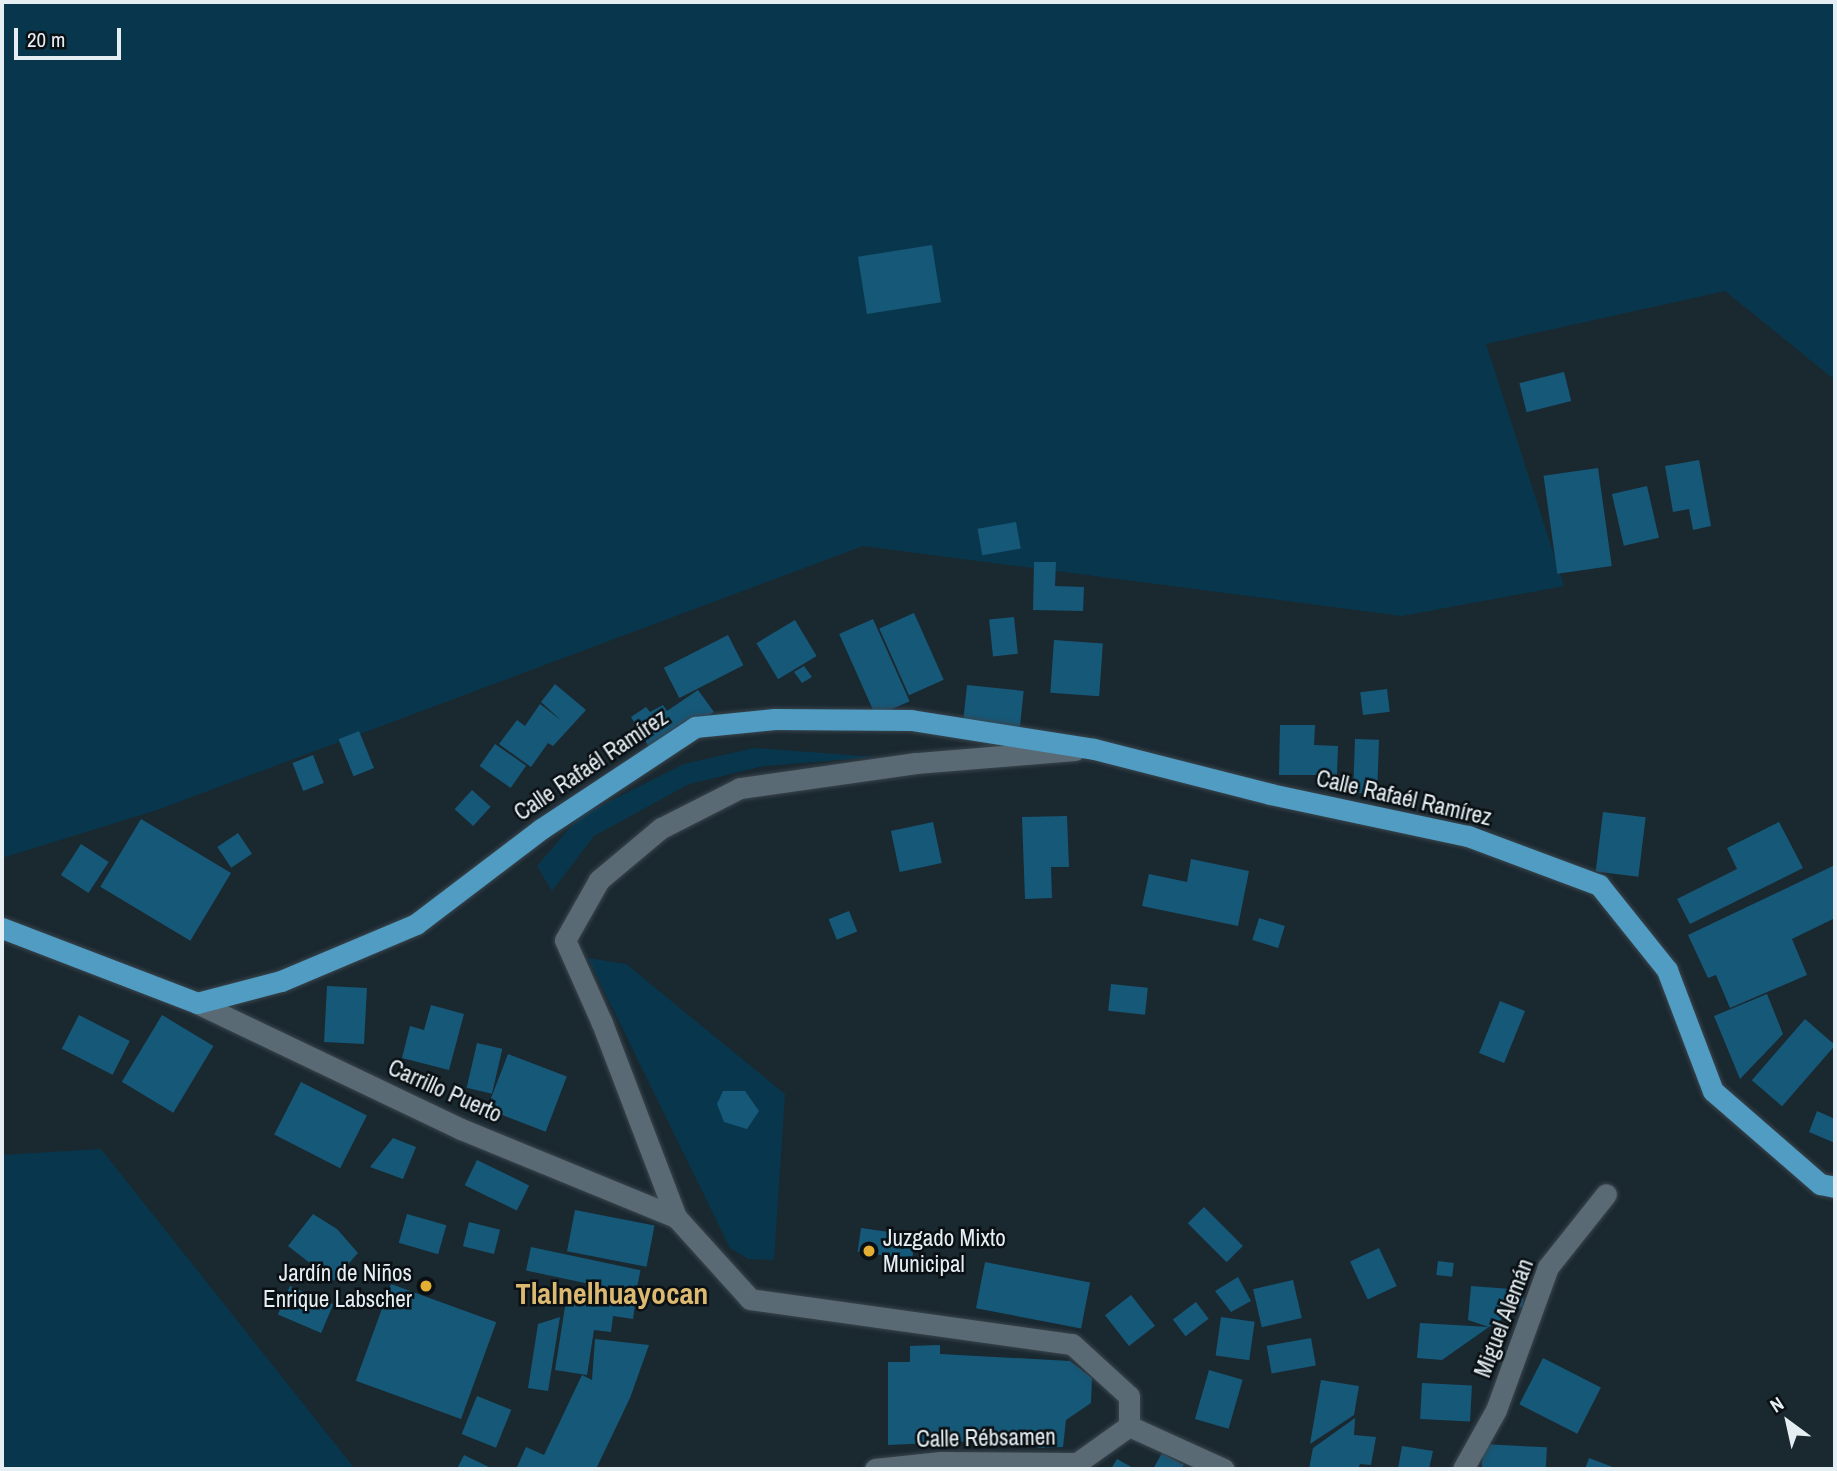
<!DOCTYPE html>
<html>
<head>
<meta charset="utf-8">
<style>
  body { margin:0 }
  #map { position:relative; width:1837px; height:1471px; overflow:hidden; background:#1a2830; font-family:"Archivo Narrow",sans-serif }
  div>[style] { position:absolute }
  .green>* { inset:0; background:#08374d }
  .building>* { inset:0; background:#165878; transform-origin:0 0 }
  .roads { filter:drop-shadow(0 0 2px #3a454d) drop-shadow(0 0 2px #3a454d) }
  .minor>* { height:21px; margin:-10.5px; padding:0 10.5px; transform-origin:10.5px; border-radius:10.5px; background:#5a6a74 }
  .major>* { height:21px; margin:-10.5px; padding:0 10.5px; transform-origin:10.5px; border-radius:10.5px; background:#509cc3 }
  .dots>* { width:19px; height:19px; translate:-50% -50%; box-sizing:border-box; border:4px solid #0a1013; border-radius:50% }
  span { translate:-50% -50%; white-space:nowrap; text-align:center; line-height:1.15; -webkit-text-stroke:5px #0a1013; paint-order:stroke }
  .street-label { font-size:23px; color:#e5eef3 }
  .poi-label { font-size:23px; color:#e5eef3 }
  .left { translate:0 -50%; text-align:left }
  .right { translate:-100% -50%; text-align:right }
  .district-label { font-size:30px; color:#dcb970; font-weight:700 }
  .frame { position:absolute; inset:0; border:4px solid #e5eef3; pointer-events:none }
  .north { position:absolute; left:1753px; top:1387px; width:70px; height:70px; -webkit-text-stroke:5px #0a1013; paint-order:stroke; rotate:327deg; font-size:19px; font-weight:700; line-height:28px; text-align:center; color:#e5eef3 }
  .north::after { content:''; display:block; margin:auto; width:24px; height:32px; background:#e5eef3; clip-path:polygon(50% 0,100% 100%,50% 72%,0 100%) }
  .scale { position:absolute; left:14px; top:28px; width:107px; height:32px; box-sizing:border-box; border:4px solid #e5eef3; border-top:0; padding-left:9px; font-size:21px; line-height:24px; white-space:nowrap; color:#e5eef3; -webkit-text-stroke:5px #0a1013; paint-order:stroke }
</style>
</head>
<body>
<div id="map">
  <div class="green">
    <div style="clip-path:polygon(2px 2px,1835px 2px,1835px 380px,1725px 291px,1486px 344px,1564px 586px,1402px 616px,863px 546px,157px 810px,2px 858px)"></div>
    <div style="clip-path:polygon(754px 748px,876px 757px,764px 766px,689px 784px,594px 836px,552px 891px,537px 866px,580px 816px,684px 764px)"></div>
    <div style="clip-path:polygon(588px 958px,626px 964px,785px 1094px,774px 1260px,748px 1259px,730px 1248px)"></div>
    <div style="clip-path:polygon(101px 1149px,355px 1469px,2px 1469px,2px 1155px)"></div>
  </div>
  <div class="building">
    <div style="left:932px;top:245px;width:58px;height:75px;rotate:81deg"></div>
    <div style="left:1564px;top:372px;width:30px;height:46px;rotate:76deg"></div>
    <div style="clip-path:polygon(1699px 460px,1711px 526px,1693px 530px,1689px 509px,1673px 512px,1665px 466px)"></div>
    <div style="left:1598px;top:468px;width:99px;height:55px;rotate:82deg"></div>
    <div style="left:1647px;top:486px;width:53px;height:36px;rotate:77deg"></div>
    <div style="left:1016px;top:522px;width:27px;height:39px;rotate:80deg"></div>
    <div style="clip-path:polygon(1034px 562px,1056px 562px,1055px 586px,1084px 587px,1083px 611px,1033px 610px)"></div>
    <div style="left:914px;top:613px;width:73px;height:38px;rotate:66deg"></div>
    <div style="left:1014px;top:617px;width:37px;height:25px;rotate:84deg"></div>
    <div style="left:873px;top:619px;width:90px;height:37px;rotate:66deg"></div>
    <div style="left:795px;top:620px;width:42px;height:45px;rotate:59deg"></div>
    <div style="left:728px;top:635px;width:34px;height:72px;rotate:63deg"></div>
    <div style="left:1054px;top:640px;width:49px;height:53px;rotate:4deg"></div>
    <div style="clip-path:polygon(804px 666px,812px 677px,802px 683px,794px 672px)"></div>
    <div style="clip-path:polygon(555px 684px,586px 710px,553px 746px,548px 743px,531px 767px,499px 744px,517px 720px,525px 726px,540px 704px,562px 721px,541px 702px)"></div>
    <div style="left:967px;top:685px;width:57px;height:41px;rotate:6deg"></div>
    <div style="left:1387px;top:689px;width:23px;height:27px;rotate:83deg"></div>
    <div style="clip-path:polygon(698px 690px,714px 712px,682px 733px,649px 747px,631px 717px,646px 707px,650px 712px,663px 705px,667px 711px)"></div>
    <div style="clip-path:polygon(1280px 725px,1315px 725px,1314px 745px,1338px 746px,1337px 775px,1279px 775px)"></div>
    <div style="left:359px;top:731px;width:40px;height:22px;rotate:68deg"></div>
    <div style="left:1355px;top:739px;width:24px;height:54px;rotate:2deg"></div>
    <div style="left:495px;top:744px;width:38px;height:27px;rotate:35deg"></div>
    <div style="left:313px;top:755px;width:30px;height:22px;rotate:69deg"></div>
    <div style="left:472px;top:790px;width:25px;height:26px;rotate:42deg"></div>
    <div style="left:1603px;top:812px;width:43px;height:60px;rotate:7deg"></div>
    <div style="clip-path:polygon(1067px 816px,1069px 867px,1051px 867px,1052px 898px,1025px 899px,1022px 817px)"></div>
    <div style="left:141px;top:819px;width:105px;height:79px;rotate:31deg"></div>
    <div style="left:933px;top:822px;width:42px;height:43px;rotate:78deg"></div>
    <div style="clip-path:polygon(1779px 822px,1803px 868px,1690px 924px,1677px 899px,1737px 869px,1727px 848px)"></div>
    <div style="left:238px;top:833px;width:25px;height:25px;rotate:56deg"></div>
    <div style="left:81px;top:844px;width:33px;height:37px;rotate:33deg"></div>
    <div style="clip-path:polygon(1191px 859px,1249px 871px,1238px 926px,1142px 906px,1149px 874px,1187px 882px)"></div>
    <div style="clip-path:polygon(1835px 865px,1835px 918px,1792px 939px,1807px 975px,1730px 1008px,1716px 975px,1708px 978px,1688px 935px)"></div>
    <div style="left:849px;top:911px;width:22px;height:22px;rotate:68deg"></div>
    <div style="left:1259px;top:918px;width:27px;height:23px;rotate:17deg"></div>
    <div style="left:1111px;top:984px;width:37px;height:27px;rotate:6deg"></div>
    <div style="left:327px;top:986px;width:40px;height:56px;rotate:3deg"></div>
    <div style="clip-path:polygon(1767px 994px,1783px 1034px,1740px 1079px,1714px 1016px)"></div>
    <div style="left:1500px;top:1001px;width:27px;height:56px;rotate:22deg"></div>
    <div style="clip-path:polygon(431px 1005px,464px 1014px,449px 1070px,402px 1058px,410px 1026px,424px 1030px)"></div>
    <div style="left:79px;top:1015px;width:57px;height:38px;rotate:27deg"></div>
    <div style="left:162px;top:1015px;width:60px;height:78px;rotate:31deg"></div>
    <div style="left:1805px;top:1019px;width:40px;height:81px;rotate:41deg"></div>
    <div style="left:477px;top:1043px;width:26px;height:46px;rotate:13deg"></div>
    <div style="left:508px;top:1054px;width:63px;height:59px;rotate:21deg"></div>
    <div style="left:301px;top:1082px;width:74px;height:59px;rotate:27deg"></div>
    <div style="clip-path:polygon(723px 1091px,745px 1091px,759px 1111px,747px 1129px,724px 1122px,717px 1104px)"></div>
    <div style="clip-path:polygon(1817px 1111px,1835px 1119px,1835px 1143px,1809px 1132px)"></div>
    <div style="clip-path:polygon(393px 1138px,416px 1147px,403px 1179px,370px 1167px)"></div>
    <div style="left:477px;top:1160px;width:58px;height:28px;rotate:26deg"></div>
    <div style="left:1204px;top:1207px;width:55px;height:23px;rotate:45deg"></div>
    <div style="left:575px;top:1210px;width:81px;height:42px;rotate:11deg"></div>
    <div style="clip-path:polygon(313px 1214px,337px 1229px,358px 1253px,333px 1281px,288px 1246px)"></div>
    <div style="left:407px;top:1214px;width:41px;height:30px;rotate:16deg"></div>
    <div style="left:469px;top:1222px;width:32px;height:25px;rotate:14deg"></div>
    <div style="left:861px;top:1228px;width:55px;height:24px;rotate:8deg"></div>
    <div style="left:531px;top:1247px;width:112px;height:24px;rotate:12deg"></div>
    <div style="left:1379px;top:1248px;width:42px;height:32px;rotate:65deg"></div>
    <div style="left:1438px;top:1261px;width:16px;height:14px;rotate:7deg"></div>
    <div style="left:985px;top:1262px;width:107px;height:47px;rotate:11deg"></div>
    <div style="clip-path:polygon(1238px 1277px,1251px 1301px,1231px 1312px,1215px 1291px)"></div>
    <div style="left:1293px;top:1280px;width:39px;height:41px;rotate:77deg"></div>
    <div style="left:391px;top:1284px;width:112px;height:103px;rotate:20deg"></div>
    <div style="left:290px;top:1286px;width:47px;height:31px;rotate:23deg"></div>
    <div style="clip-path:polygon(1471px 1286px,1524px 1290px,1523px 1306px,1489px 1327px,1468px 1320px)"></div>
    <div style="clip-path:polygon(568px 1288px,636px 1298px,633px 1319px,613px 1316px,611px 1332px,594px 1330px,587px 1375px,555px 1370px)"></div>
    <div style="left:1131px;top:1295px;width:39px;height:33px;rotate:52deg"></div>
    <div style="left:1196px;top:1302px;width:21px;height:29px;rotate:53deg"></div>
    <div style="clip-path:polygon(560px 1317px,548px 1391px,528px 1388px,538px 1324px)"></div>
    <div style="left:1221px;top:1317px;width:34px;height:39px;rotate:8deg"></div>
    <div style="clip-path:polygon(1420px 1323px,1489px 1327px,1442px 1360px,1417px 1358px)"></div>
    <div style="left:1311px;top:1338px;width:28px;height:45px;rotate:80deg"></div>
    <div style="clip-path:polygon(595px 1339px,649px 1345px,630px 1398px,596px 1469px,516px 1469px,526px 1447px,544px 1455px,582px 1375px,592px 1380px)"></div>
    <div style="clip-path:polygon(940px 1345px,940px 1354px,1070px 1361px,1092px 1378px,1091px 1403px,1066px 1420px,1063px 1447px,1038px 1448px,1039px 1438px,888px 1445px,888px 1362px,910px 1362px,910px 1346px)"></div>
    <div style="left:1543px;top:1358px;width:65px;height:52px;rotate:27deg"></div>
    <div style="left:1209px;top:1370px;width:35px;height:51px;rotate:16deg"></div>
    <div style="clip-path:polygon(1321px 1380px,1359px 1386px,1354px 1415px,1310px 1444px)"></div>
    <div style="left:1422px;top:1383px;width:50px;height:36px;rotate:3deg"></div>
    <div style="left:477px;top:1396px;width:37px;height:41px;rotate:22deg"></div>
    <div style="clip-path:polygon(1355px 1418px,1354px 1435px,1376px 1437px,1371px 1465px,1360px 1464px,1358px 1469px,1309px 1469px,1313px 1448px)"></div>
    <div style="left:1483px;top:1444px;width:64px;height:25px;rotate:3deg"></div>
    <div style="clip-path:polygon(1402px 1446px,1433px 1451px,1429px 1469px,1398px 1469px)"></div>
    <div style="clip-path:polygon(1162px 1453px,1184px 1465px,1181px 1469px,1153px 1469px)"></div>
    <div style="clip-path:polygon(464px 1455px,493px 1469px,457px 1469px)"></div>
    <div style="clip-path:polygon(1589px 1458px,1618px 1469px,1585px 1469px)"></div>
    <div style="clip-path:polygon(1117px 1459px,1135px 1469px,1111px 1469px)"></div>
  </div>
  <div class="roads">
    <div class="minor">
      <div style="left:1075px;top:750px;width:160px;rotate:175.3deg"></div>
      <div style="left:916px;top:763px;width:178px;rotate:171.9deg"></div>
      <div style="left:740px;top:788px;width:89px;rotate:153.1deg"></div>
      <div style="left:661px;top:828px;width:81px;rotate:140deg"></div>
      <div style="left:599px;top:880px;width:69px;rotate:119.5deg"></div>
      <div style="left:565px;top:940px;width:91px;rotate:66deg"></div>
      <div style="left:602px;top:1023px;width:208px;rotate:69.1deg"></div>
      <div style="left:676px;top:1217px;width:110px;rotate:47.9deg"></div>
      <div style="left:750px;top:1299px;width:325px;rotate:8deg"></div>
      <div style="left:1072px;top:1344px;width:77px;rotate:42.4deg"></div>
      <div style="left:1129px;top:1396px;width:30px;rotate:90deg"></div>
      <div style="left:197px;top:1003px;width:293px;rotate:25.5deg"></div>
      <div style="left:461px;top:1129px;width:232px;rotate:22.3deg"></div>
      <div style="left:1129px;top:1426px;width:104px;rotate:24.4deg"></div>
      <div style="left:875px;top:1469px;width:66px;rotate:-6.1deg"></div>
      <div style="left:941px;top:1462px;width:136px;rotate:0.4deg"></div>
      <div style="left:1077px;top:1463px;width:64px;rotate:-35.4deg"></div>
      <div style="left:1463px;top:1469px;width:68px;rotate:-60.8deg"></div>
      <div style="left:1496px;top:1410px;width:152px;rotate:-70deg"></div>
      <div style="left:1548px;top:1267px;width:93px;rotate:-51.5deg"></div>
    </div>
    <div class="major">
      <div style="left:2px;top:928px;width:209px;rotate:21deg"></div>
      <div style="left:197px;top:1003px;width:87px;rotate:-14.7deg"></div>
      <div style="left:281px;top:981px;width:147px;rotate:-22.9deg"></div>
      <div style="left:416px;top:924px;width:157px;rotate:-37.2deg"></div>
      <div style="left:541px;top:829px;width:185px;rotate:-33.5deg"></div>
      <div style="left:695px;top:727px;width:80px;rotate:-5.7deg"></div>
      <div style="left:775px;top:719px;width:136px;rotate:0.4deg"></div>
      <div style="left:911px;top:720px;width:185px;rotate:9deg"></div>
      <div style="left:1094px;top:749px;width:182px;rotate:14.3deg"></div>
      <div style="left:1270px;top:794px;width:202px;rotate:12deg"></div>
      <div style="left:1468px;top:836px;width:140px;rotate:20.5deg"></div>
      <div style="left:1599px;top:885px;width:109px;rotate:51.3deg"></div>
      <div style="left:1667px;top:970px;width:129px;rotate:69.2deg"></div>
      <div style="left:1713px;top:1091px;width:142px;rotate:41deg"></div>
      <div style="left:1820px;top:1184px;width:15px;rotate:11deg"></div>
    </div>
  </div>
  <div class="dots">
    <div style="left:869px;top:1251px;background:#e2af34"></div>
    <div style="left:426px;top:1286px;background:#e2af34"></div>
  </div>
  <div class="street-label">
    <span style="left:591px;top:765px;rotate:-34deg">Calle Rafaél Ramírez</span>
    <span style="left:1404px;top:798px;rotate:13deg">Calle Rafaél Ramírez</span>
    <span style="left:445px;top:1091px;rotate:24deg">Carrillo Puerto</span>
    <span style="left:1504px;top:1318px;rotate:-69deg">Miguel Alemán</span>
    <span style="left:986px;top:1438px;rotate:-1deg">Calle Rébsamen</span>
  </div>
  <div class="poi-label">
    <span class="left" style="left:883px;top:1251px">Juzgado Mixto<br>Municipal</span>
    <span class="right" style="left:412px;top:1286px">Jardín de Niños<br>Enrique Labscher</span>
  </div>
  <div class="district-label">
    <span style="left:612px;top:1293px">Tlalnelhuayocan</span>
  </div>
  <div class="frame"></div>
  <div class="north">N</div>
  <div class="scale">20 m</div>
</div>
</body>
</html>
